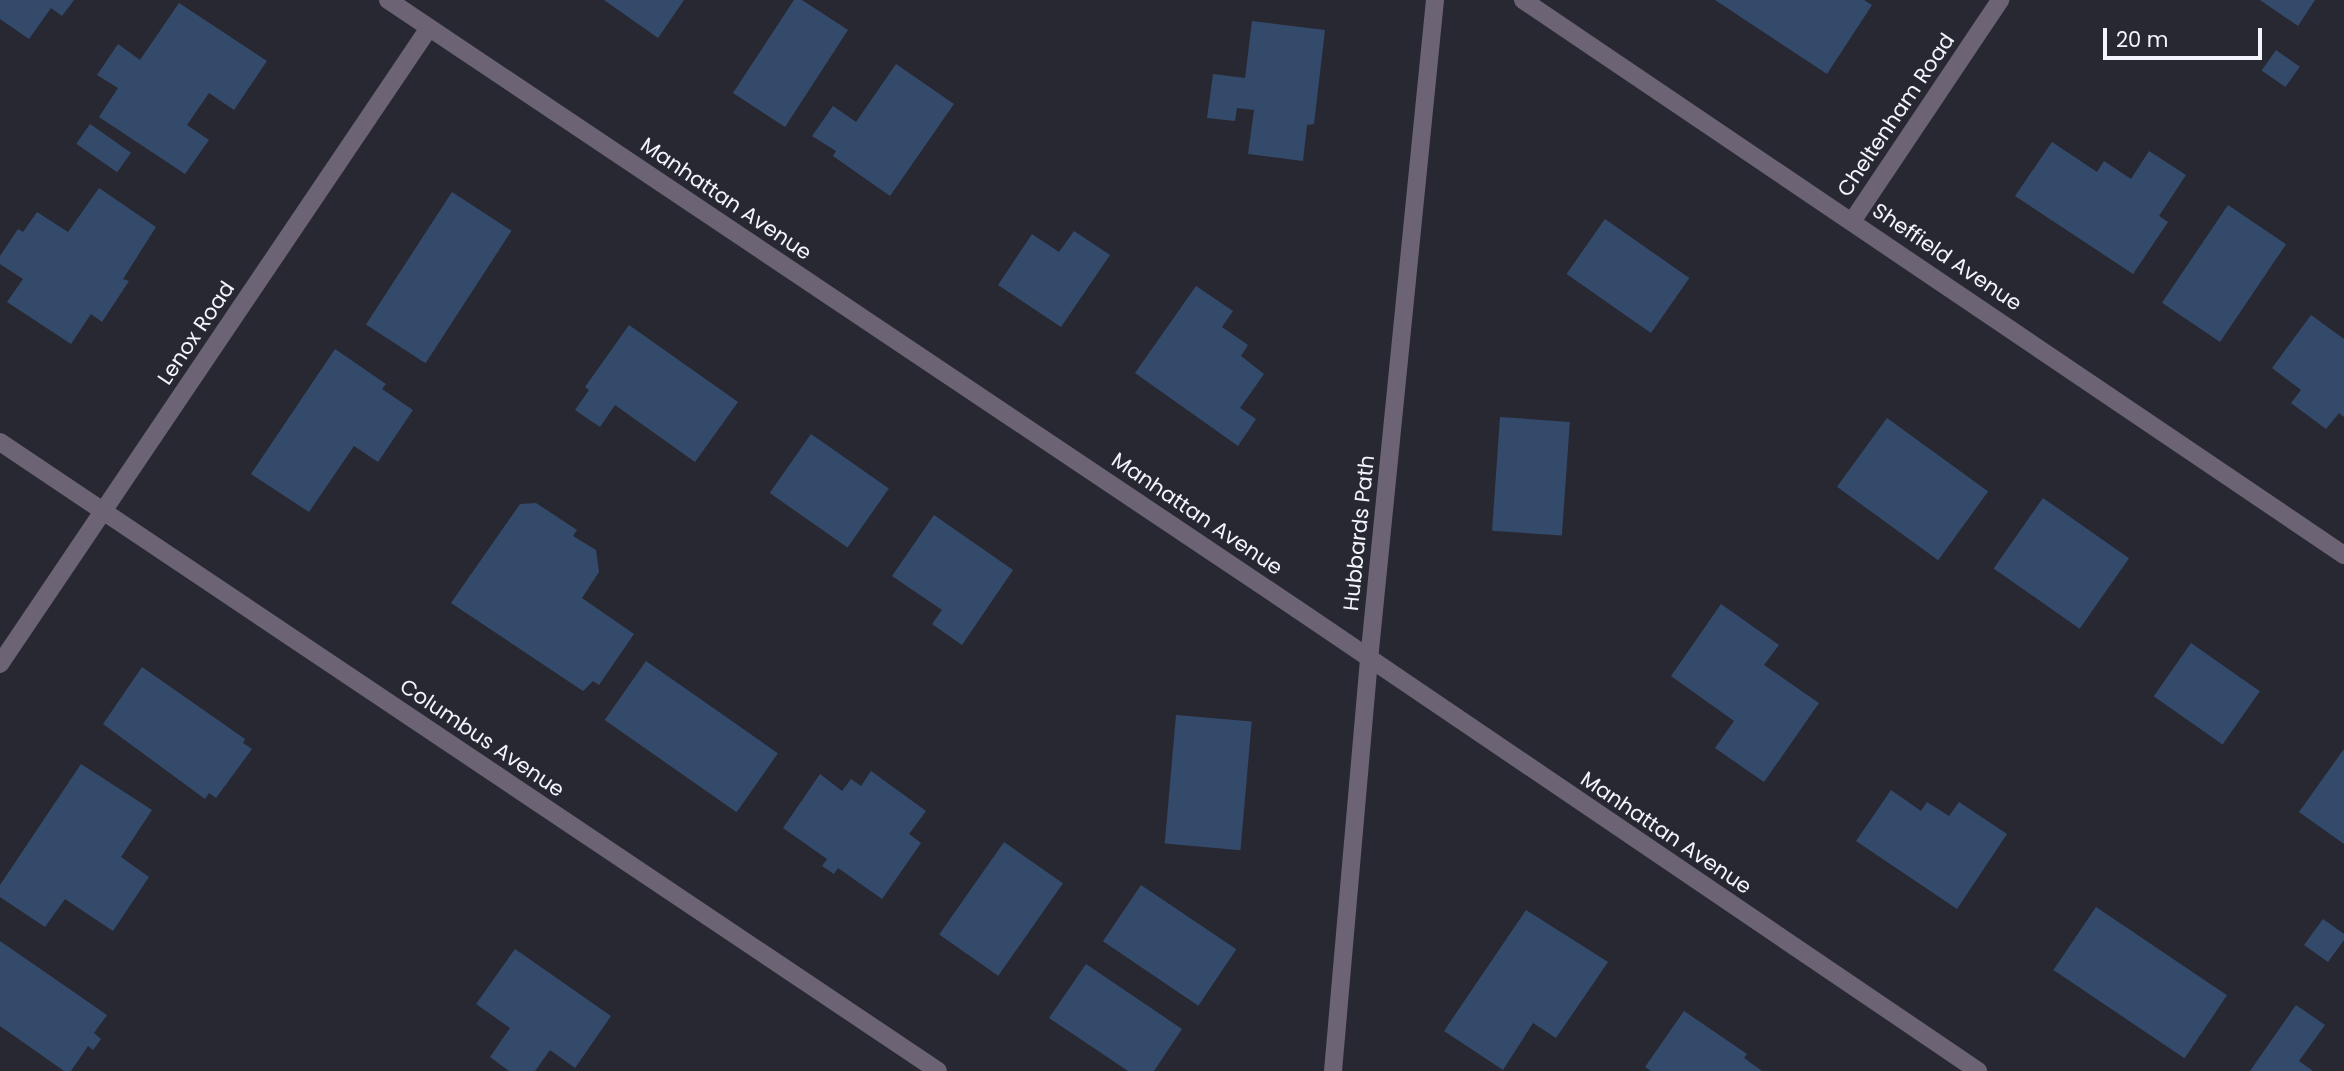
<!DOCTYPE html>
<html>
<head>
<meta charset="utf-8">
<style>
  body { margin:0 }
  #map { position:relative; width:2344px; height:1071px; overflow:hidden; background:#282833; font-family:Poppins,sans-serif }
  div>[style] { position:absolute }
  .building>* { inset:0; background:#344a6a; transform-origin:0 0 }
  .minor>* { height:18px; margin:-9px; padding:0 9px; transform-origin:9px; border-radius:9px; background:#6c6374 }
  span { translate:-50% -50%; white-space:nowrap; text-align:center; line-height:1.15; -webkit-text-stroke:5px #282833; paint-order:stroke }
  .street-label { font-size:21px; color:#f4f4fc }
  .scale { position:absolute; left:2103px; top:28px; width:159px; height:32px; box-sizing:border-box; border:4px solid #f4f4fc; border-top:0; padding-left:9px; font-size:21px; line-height:24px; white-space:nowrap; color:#f4f4fc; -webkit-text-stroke:5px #282833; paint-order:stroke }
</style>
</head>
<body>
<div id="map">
  <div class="building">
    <div style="clip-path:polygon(0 0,74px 0,62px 16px,51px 8px,29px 39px,0 19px)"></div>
    <div style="clip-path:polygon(604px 0,684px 0,658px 38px)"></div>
    <div style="clip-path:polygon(794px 0,802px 0,848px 30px,785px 127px,733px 93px)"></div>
    <div style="clip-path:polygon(1715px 0,1864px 0,1872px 5px,1827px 74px)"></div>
    <div style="clip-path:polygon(2260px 0,2315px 0,2298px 26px)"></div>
    <div style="clip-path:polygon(179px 3px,267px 61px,234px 110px,209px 93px,187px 125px,209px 140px,185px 174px,99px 117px,118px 88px,97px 75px,118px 44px,140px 60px)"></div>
    <div style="clip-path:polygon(1252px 21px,1325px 30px,1314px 124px,1307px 125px,1303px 161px,1248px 154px,1254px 110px,1237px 108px,1235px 121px,1207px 118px,1213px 74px,1245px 78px)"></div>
    <div style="left:2276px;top:50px;width:29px;height:25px;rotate:35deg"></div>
    <div style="clip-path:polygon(896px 64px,954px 104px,890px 196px,833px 156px,836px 151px,812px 136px,833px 106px,856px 122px)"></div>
    <div style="left:90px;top:124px;width:50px;height:24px;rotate:35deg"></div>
    <div style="clip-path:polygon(2052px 142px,2097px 172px,2104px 161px,2131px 179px,2149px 151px,2186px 175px,2159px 216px,2168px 222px,2133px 274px,2015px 196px)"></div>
    <div style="clip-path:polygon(99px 188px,156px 227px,123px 279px,129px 281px,102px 322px,91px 314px,71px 344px,7px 302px,23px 279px,0 264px,0 256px,18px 229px,23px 232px,37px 212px,68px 232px)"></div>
    <div style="left:452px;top:192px;width:71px;height:158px;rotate:33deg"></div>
    <div style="left:2228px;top:205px;width:70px;height:118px;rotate:34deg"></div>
    <div style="left:1605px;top:219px;width:103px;height:67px;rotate:35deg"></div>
    <div style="clip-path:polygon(1074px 231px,1110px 255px,1061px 327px,998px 285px,1032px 234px,1059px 252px)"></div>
    <div style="clip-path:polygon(1196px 286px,1233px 311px,1222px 327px,1248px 345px,1241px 356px,1264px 374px,1240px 408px,1256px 419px,1238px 446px,1135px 373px)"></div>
    <div style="clip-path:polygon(2311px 315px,2344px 339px,2344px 417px,2339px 413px,2326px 429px,2291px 403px,2301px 390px,2272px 368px)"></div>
    <div style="clip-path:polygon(629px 325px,738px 402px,695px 462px,615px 405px,600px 427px,575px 410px,589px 390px,585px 387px)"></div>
    <div style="clip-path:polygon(335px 349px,386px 384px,382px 389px,413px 410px,378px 462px,354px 446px,309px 512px,251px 474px)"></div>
    <div style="left:1500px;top:417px;width:70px;height:114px;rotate:4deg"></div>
    <div style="left:1887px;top:418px;width:125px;height:85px;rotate:36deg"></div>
    <div style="left:811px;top:434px;width:95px;height:72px;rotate:35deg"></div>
    <div style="left:2043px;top:498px;width:105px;height:86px;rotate:35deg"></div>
    <div style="clip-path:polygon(536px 503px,577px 530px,573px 536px,596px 550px,599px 572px,582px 598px,634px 634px,599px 685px,593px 681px,583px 691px,451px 603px,520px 504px)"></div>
    <div style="clip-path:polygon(934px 515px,1013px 570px,962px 645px,932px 624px,942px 610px,892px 576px)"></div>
    <div style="clip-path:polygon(1721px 604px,1779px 645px,1764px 665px,1819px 703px,1764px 782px,1715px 748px,1734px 721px,1671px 676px)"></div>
    <div style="left:2191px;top:643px;width:84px;height:65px;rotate:35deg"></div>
    <div style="left:646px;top:661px;width:161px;height:72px;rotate:35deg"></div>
    <div style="clip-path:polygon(142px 667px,245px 739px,243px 743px,252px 749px,216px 798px,209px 793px,205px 799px,103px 724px)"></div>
    <div style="left:1176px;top:715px;width:76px;height:129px;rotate:5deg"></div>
    <div style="clip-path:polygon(2344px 749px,2344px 844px,2299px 812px)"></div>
    <div style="clip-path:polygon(81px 764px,152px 810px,121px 857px,149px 877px,113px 931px,65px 899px,45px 927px,0 897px,0 885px)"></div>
    <div style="clip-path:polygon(871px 771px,926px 811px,909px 834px,921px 843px,882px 899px,838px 868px,834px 874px,822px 866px,827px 859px,783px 828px,820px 774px,842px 791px,851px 779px,861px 786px)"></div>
    <div style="clip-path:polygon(1891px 790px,1921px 811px,1927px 802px,1949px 816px,1959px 802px,2007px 834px,1957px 909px,1856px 841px)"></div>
    <div style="left:1004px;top:842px;width:72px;height:113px;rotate:35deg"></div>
    <div style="left:1141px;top:885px;width:115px;height:68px;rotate:34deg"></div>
    <div style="left:2096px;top:907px;width:158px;height:76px;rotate:34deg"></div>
    <div style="clip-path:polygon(1526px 910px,1608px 962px,1556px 1038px,1533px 1023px,1503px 1070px,1444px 1031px)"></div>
    <div style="clip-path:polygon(2323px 919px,2344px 934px,2344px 940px,2328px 962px,2304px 945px)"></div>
    <div style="clip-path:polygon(0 941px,107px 1015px,94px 1033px,101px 1039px,93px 1050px,88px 1046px,71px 1071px,64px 1071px,0 1026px)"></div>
    <div style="clip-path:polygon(515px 949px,611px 1016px,575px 1068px,550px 1050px,535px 1071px,509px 1071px,490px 1057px,510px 1028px,476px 1004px)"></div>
    <div style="clip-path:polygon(1086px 964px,1182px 1029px,1154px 1071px,1128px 1071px,1049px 1018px)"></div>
    <div style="clip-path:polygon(2296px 1005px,2325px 1025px,2299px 1061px,2313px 1071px,2250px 1071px)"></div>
    <div style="clip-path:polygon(1684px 1011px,1747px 1054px,1744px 1058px,1762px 1071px,1651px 1071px,1645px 1067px)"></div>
  </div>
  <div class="minor">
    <div style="left:388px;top:0;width:1094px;rotate:33.82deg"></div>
    <div style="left:1297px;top:609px;width:823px;rotate:34.15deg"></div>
    <div style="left:1523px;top:0;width:991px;rotate:34.06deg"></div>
    <div style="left:1853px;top:220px;width:265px;rotate:-56.2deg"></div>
    <div style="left:0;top:442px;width:1129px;rotate:33.84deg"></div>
    <div style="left:0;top:664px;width:767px;rotate:-56deg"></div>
    <div style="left:1333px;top:1071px;width:413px;rotate:-85deg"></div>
    <div style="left:1369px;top:660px;width:663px;rotate:-84.29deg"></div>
  </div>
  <div class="street-label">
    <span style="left:1896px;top:115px;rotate:-56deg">Cheltenham Road</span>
    <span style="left:726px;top:199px;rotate:34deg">Manhattan Avenue</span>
    <span style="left:1947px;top:257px;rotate:34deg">Sheffield Avenue</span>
    <span style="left:196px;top:333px;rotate:-56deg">Lenox Road</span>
    <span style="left:1197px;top:514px;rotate:34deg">Manhattan Avenue</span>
    <span style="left:1359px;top:533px;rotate:-84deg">Hubbards Path</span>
    <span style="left:482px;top:738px;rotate:34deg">Columbus Avenue</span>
    <span style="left:1666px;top:833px;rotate:34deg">Manhattan Avenue</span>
  </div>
  <div class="scale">20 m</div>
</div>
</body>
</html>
